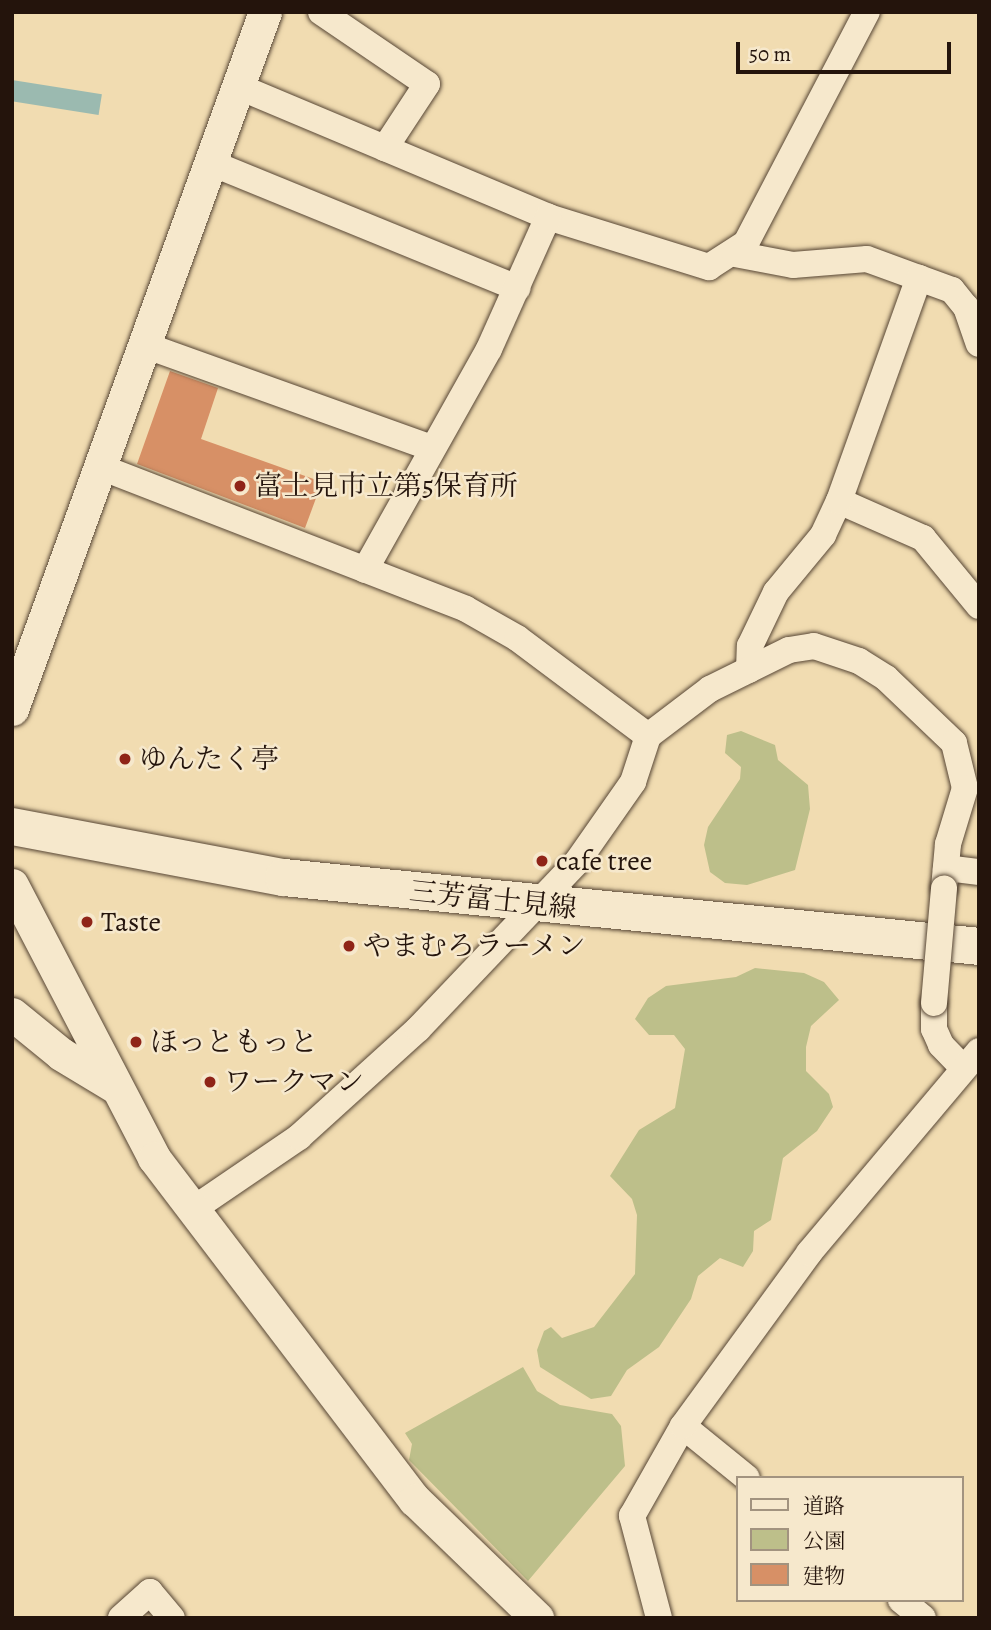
<!DOCTYPE html>
<html>
<head>
<meta charset="utf-8">
<style>
  body { margin:0 }
  #map { position:relative; width:991px; height:1630px; overflow:hidden; background:#f1dcb1; font-family:Alegreya,"Noto Serif JP",serif }
  div>[style] { position:absolute }
  .green>* { inset:0; background:#bdbf8a }
  .water>* { inset:0; background:#9bbab0; transform-origin:0 0 }
  .building>* { inset:0; background:#d79066 }
  .roads { filter:drop-shadow(0 0 2px #574635) drop-shadow(0 0 2px #574635) }
  .minor>* { height:26px; margin:-13px; padding:0 13px; transform-origin:13px; border-radius:13px; background:#f6e8cc }
  .tertiary>* { height:33px; margin:-16.5px; padding:0 16.5px; transform-origin:16.5px; border-radius:16.5px; background:#f6e8cc }
  .secondary>* { height:37px; margin:-18.5px; padding:0 18.5px; transform-origin:18.5px; border-radius:18.5px; background:#f6e8cc }
  .bridges { filter:drop-shadow(0 0 2px #574635) drop-shadow(0 0 2px #574635) }
  .minor-bridge>* { height:26px; margin:-13px; padding:0 13px; transform-origin:13px; border-radius:13px; background:#f6e8cc }
  .dots>* { width:19px; height:19px; translate:-50% -50%; box-sizing:border-box; border:4px solid #f6e8cc; border-radius:50% }
  span { translate:-50% -50%; white-space:nowrap; text-align:center; line-height:1.15; -webkit-text-stroke:5px #f6e8cc; paint-order:stroke }
  .poi-label { font-size:28px; color:#24140c }
  .left { translate:0 -50%; text-align:left }
  .street-label { font-size:28px; color:#24140c }
  .frame { position:absolute; inset:0; border:14px solid #24140c; pointer-events:none }
  .legend { position:absolute; left:736px; top:1476px; width:228px; height:126px; box-sizing:border-box; background:#f6e8cc; border:2px solid #a2937f; margin:0; padding:9px 12px; list-style:none; font-size:21px; color:#24140c }
  .legend li { display:flex; align-items:center; gap:14px; height:35px }
  .legend b { width:35px; border:2px solid #a2937f }
  .scale { position:absolute; left:736px; top:42px; width:215px; height:32px; box-sizing:border-box; border:4px solid #24140c; border-top:0; padding-left:9px; font-size:21px; line-height:24px; white-space:nowrap; color:#24140c; -webkit-text-stroke:5px #f6e8cc; paint-order:stroke }
</style>
</head>
<body>
<div id="map">
  <div class="green">
    <div style="clip-path:polygon(741px 731px,775px 745px,778px 760px,808px 785px,810px 809px,795px 870px,747px 885px,725px 883px,710px 872px,704px 845px,708px 827px,740px 779px,741px 767px,725px 753px,727px 735px)"></div>
    <div style="clip-path:polygon(755px 968px,804px 973px,824px 982px,839px 1000px,811px 1026px,806px 1047px,806px 1071px,829px 1094px,833px 1107px,817px 1131px,783px 1158px,771px 1220px,754px 1231px,753px 1251px,743px 1267px,720px 1258px,698px 1276px,691px 1299px,659px 1347px,627px 1370px,611px 1396px,591px 1399px,540px 1367px,537px 1350px,544px 1331px,551px 1327px,562px 1338px,594px 1327px,635px 1274px,637px 1215px,632px 1199px,610px 1176px,639px 1130px,675px 1108px,685px 1049px,674px 1035px,649px 1035px,635px 1019px,648px 998px,666px 986px,736px 977px)"></div>
    <div style="clip-path:polygon(523px 1367px,537px 1391px,560px 1405px,612px 1414px,621px 1426px,625px 1466px,528px 1581px,409px 1460px,412px 1444px,405px 1433px)"></div>
  </div>
  <div class="water">
    <div style="left:12px;top:80px;width:91px;height:21px;rotate:9deg"></div>
  </div>
  <div class="building">
    <div style="clip-path:polygon(170px 371px,218px 388px,201px 439px,322px 482px,305px 528px,137px 464px)"></div>
  </div>
  <div class="roads">
    <div class="minor">
      <div style="left:321px;top:12px;width:128px;rotate:34.2deg"></div>
      <div style="left:427px;top:84px;width:77px;rotate:123.3deg"></div>
      <div style="left:237px;top:86px;width:337px;rotate:22.8deg"></div>
      <div style="left:548px;top:217px;width:169px;rotate:17.3deg"></div>
      <div style="left:709px;top:267px;width:44px;rotate:-33deg"></div>
      <div style="left:746px;top:243px;width:261px;rotate:-62.4deg"></div>
      <div style="left:211px;top:163px;width:331px;rotate:22.2deg"></div>
      <div style="left:735px;top:254px;width:59px;rotate:10.7deg"></div>
      <div style="left:793px;top:265px;width:74px;rotate:-4.6deg"></div>
      <div style="left:867px;top:259px;width:55px;rotate:20.1deg"></div>
      <div style="left:919px;top:278px;width:35px;rotate:20deg"></div>
      <div style="left:952px;top:290px;width:22px;rotate:51deg"></div>
      <div style="left:966px;top:307px;width:39px;rotate:71deg"></div>
      <div style="left:147px;top:346px;width:303px;rotate:19.7deg"></div>
      <div style="left:103px;top:468px;width:389px;rotate:21.2deg"></div>
      <div style="left:466px;top:609px;width:59px;rotate:29.6deg"></div>
      <div style="left:517px;top:638px;width:164px;rotate:36.8deg"></div>
      <div style="left:839px;top:501px;width:92px;rotate:23.8deg"></div>
      <div style="left:923px;top:538px;width:88px;rotate:50.5deg"></div>
      <div style="left:365px;top:570px;width:253px;rotate:-60.7deg"></div>
      <div style="left:489px;top:349px;width:145px;rotate:-65.9deg"></div>
      <div style="left:749px;top:670px;width:24px;rotate:-88deg"></div>
      <div style="left:750px;top:646px;width:60px;rotate:-64.3deg"></div>
      <div style="left:776px;top:592px;width:74px;rotate:-50.5deg"></div>
      <div style="left:823px;top:535px;width:38px;rotate:-65deg"></div>
      <div style="left:839px;top:501px;width:237px;rotate:-70.3deg"></div>
      <div style="left:946px;top:868px;width:33px;rotate:7deg"></div>
      <div style="left:934px;top:1003px;width:26px;rotate:90deg"></div>
      <div style="left:934px;top:1029px;width:17px;rotate:66deg"></div>
      <div style="left:941px;top:1045px;width:32px;rotate:46deg"></div>
      <div style="left:192px;top:1210px;width:130px;rotate:-34.3deg"></div>
      <div style="left:299px;top:1137px;width:161px;rotate:-42.2deg"></div>
      <div style="left:418px;top:1029px;width:231px;rotate:-46.4deg"></div>
      <div style="left:577px;top:862px;width:98px;rotate:-55deg"></div>
      <div style="left:633px;top:782px;width:48px;rotate:-71.9deg"></div>
      <div style="left:648px;top:736px;width:78px;rotate:-37.2deg"></div>
      <div style="left:710px;top:689px;width:88px;rotate:-26.3deg"></div>
      <div style="left:789px;top:650px;width:25px;rotate:-9deg"></div>
      <div style="left:814px;top:646px;width:47px;rotate:18.4deg"></div>
      <div style="left:859px;top:661px;width:32px;rotate:32deg"></div>
      <div style="left:886px;top:678px;width:94px;rotate:43.7deg"></div>
      <div style="left:954px;top:743px;width:46px;rotate:76.3deg"></div>
      <div style="left:965px;top:788px;width:59px;rotate:106.9deg"></div>
      <div style="left:948px;top:844px;width:44px;rotate:95.2deg"></div>
      <div style="left:683px;top:1426px;width:82px;rotate:39.1deg"></div>
      <div style="left:901px;top:1600px;width:28px;rotate:39deg"></div>
      <div style="left:121px;top:1618px;width:39px;rotate:-42deg"></div>
      <div style="left:150px;top:1592px;width:34px;rotate:50deg"></div>
      <div style="left:659px;top:1618px;width:106px;rotate:-104.8deg"></div>
      <div style="left:632px;top:1516px;width:103px;rotate:-60.5deg"></div>
      <div style="left:683px;top:1426px;width:214px;rotate:-53.9deg"></div>
      <div style="left:809px;top:1253px;width:264px;rotate:-49.9deg"></div>
    </div>
    <div class="tertiary">
      <div style="left:12px;top:709px;width:741px;rotate:-70.05deg"></div>
      <div style="left:12px;top:885px;width:308px;rotate:62.5deg"></div>
      <div style="left:154px;top:1158px;width:430px;rotate:52.7deg"></div>
      <div style="left:415px;top:1500px;width:170px;rotate:44deg"></div>
      <div style="left:12px;top:1014px;width:63px;rotate:39.2deg"></div>
      <div style="left:61px;top:1054px;width:62px;rotate:31.1deg"></div>
    </div>
    <div class="secondary">
      <div style="left:12px;top:826px;width:276px;rotate:10.7deg"></div>
      <div style="left:283px;top:877px;width:699px;rotate:5.66deg"></div>
    </div>
  </div>
  <div class="bridges">
    <div class="minor-bridge">
      <div style="left:934px;top:1003px;width:115px;rotate:-85deg"></div>
    </div>
  </div>
  <div class="dots">
    <div style="left:240px;top:486px;background:#8f2418"></div>
    <div style="left:125px;top:759px;background:#8f2418"></div>
    <div style="left:542px;top:861px;background:#8f2418"></div>
    <div style="left:87px;top:922px;background:#8f2418"></div>
    <div style="left:349px;top:946px;background:#8f2418"></div>
    <div style="left:136px;top:1042px;background:#8f2418"></div>
    <div style="left:210px;top:1082px;background:#8f2418"></div>
  </div>
  <div class="poi-label">
    <span class="left" style="left:254px;top:486px">富士見市立第5保育所</span>
    <span class="left" style="left:139px;top:759px">ゆんたく亭</span>
    <span class="left" style="left:556px;top:861px">cafe tree</span>
    <span class="left" style="left:101px;top:922px">Taste</span>
    <span class="left" style="left:363px;top:946px">やまむろラーメン</span>
    <span class="left" style="left:150px;top:1042px">ほっともっと</span>
    <span class="left" style="left:224px;top:1082px">ワークマン</span>
  </div>
  <div class="street-label">
    <span style="left:493px;top:900px;rotate:6deg">三芳富士見線</span>
  </div>
  <div class="frame"></div>
  <ul class="legend">
  <li><b style="height:9px;background:#f6e8cc"></b>道路</li>
  <li><b style="height:19px;background:#bdbf8a"></b>公園</li>
  <li><b style="height:19px;background:#d79066"></b>建物</li>
  </ul>
  <div class="scale">50 m</div>
</div>
</body>
</html>
